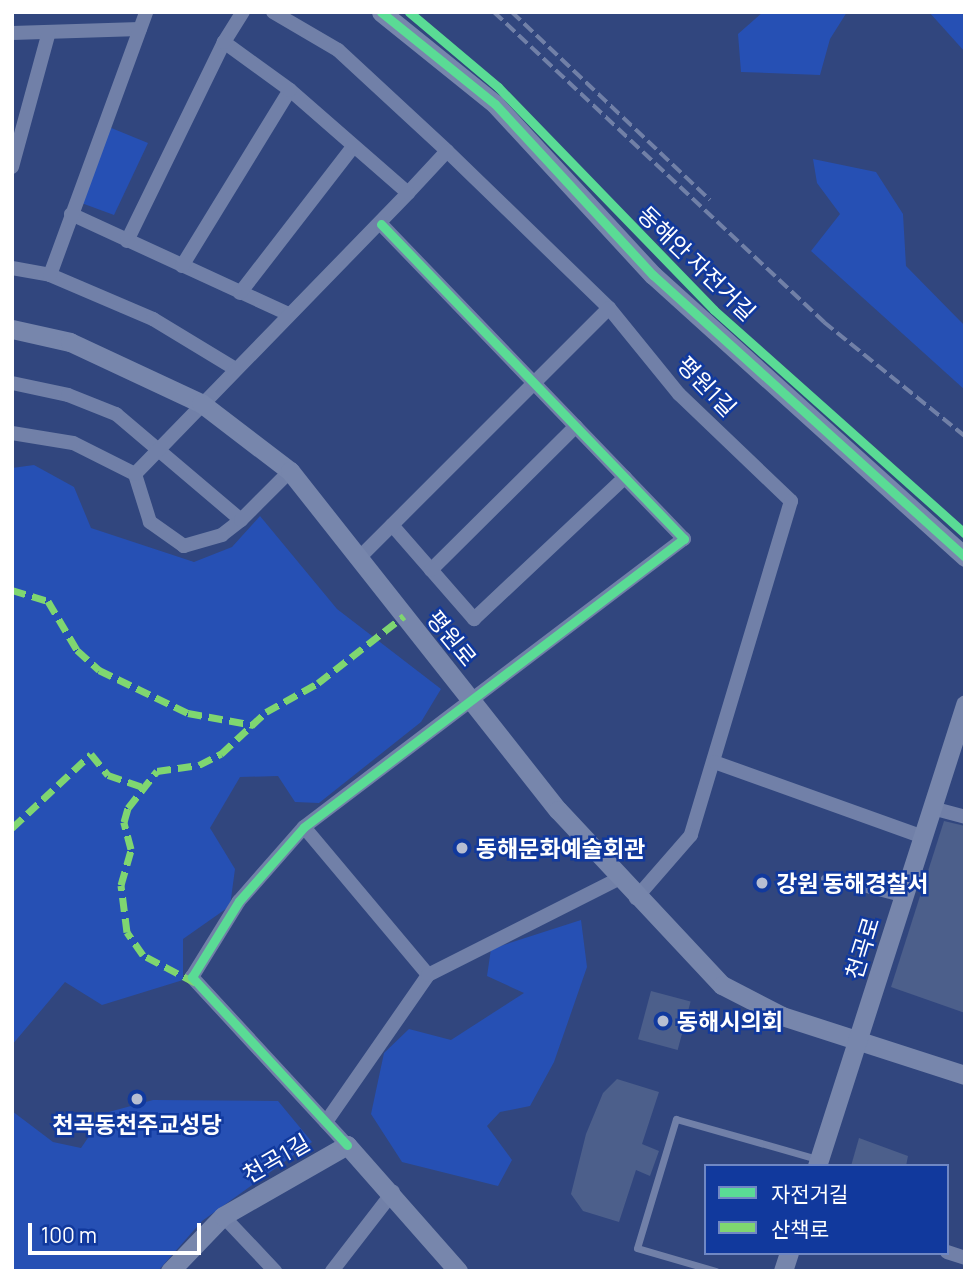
<!DOCTYPE html>
<html>
<head>
<meta charset="utf-8">
<style>
  body { margin:0 }
  #map { position:relative; width:977px; height:1283px; overflow:hidden; background:#31467e; font-family:Manrope,"Noto Sans KR",sans-serif }
  div>[style] { position:absolute }
  .green>* { inset:0; background:#2650b4 }
  .building>* { inset:0; background:#4c5f8b; transform-origin:0 0 }
  .lane>* { height:7px; margin:-3.5px; padding:0 3.5px; transform-origin:3.5px; border-radius:3.5px; background:#7180a8 }
  .street>* { height:14px; margin:-7px; padding:0 7px; transform-origin:7px; border-radius:7px; background:#7180a8 }
  .secondary>* { height:19px; margin:-9.5px; padding:0 9.5px; transform-origin:9.5px; border-radius:9.5px; background:#7786ac }
  .rail>* { height:3.5px; margin-top:-1.75px; transform-origin:0; background:repeating-linear-gradient(90deg,#7180a7 0 12px,transparent 0 17px) }
  .quiet>* { height:7px; margin-top:-3.5px; transform-origin:0; background:repeating-linear-gradient(90deg,#7fd670 0 14px,transparent 0 21px) }
  .cycleway>* { height:9px; margin:-4.5px; padding:0 4.5px; transform-origin:4.5px; border-radius:4.5px; background:#5adb95 }
  .dots>* { width:19px; height:19px; translate:-50% -50%; box-sizing:border-box; border:4px solid #11399d; border-radius:50% }
  span { translate:-50% -50%; white-space:nowrap; text-align:center; line-height:1.15; -webkit-text-stroke:5px #11399d; paint-order:stroke }
  .street-label { font-size:23px; color:#fff }
  .poi-label { font-size:23px; color:#fff; font-weight:700 }
  .left { translate:0 -50%; text-align:left }
  .frame { position:absolute; inset:0; border:14px solid #fff; pointer-events:none }
  .legend { position:absolute; left:704px; top:1164px; width:245px; height:91px; box-sizing:border-box; background:#11399d; border:2px solid #7088c4; margin:0; padding:9px 12px; list-style:none; font-size:21px; color:#fff }
  .legend li { display:flex; align-items:center; gap:14px; height:35px }
  .legend b { width:35px; border:2px solid #7088c4 }
  .scale { position:absolute; left:28px; top:1223px; width:173px; height:32px; box-sizing:border-box; border:4px solid #fff; border-top:0; padding-left:9px; font-size:21px; line-height:24px; white-space:nowrap; color:#fff; -webkit-text-stroke:5px #11399d; paint-order:stroke }
</style>
</head>
<body>
<div id="map">
  <div class="green">
    <div style="clip-path:polygon(763px 12px,847px 12px,830px 39px,820px 75px,741px 72px,738px 34px)"></div>
    <div style="clip-path:polygon(929px 12px,965px 12px,965px 52px)"></div>
    <div style="clip-path:polygon(104px 125px,148px 143px,114px 215px,76px 201px)"></div>
    <div style="clip-path:polygon(813px 159px,876px 172px,903px 214px,906px 266px,965px 326px,965px 390px,811px 251px,840px 214px,817px 183px)"></div>
    <div style="clip-path:polygon(34px 465px,74px 487px,91px 528px,194px 562px,232px 547px,260px 516px,337px 609px,441px 689px,421px 722px,319px 803px,295px 802px,278px 776px,240px 777px,210px 828px,235px 869px,230px 906px,183px 939px,183px 980px,102px 1005px,65px 982px,12px 1045px,12px 468px)"></div>
    <div style="clip-path:polygon(581px 920px,587px 967px,554px 1062px,530px 1106px,500px 1112px,487px 1126px,512px 1160px,498px 1186px,402px 1162px,371px 1114px,384px 1053px,409px 1029px,451px 1040px,524px 993px,487px 976px,491px 949px)"></div>
    <div style="clip-path:polygon(153px 1100px,278px 1101px,312px 1142px,202px 1221px,158px 1271px,12px 1271px,12px 1111px,53px 1142px,81px 1148px,105px 1113px)"></div>
  </div>
  <div class="building">
    <div style="clip-path:polygon(944px 821px,965px 826px,965px 1013px,891px 987px)"></div>
    <div style="left:651px;top:991px;width:41px;height:50px;rotate:15deg"></div>
    <div style="clip-path:polygon(617px 1079px,659px 1092px,642px 1144px,659px 1151px,650px 1176px,636px 1170px,619px 1222px,583px 1211px,571px 1194px,586px 1134px,603px 1093px)"></div>
    <div style="clip-path:polygon(859px 1138px,908px 1156px,906px 1166px,851px 1166px)"></div>
  </div>
  <div class="lane">
    <div style="left:824px;top:878px;width:80px;rotate:14.6deg"></div>
    <div style="left:716px;top:1271px;width:82px;rotate:-163.8deg"></div>
    <div style="left:637px;top:1248px;width:135px;rotate:-73.2deg"></div>
    <div style="left:676px;top:1119px;width:147px;rotate:15.8deg"></div>
  </div>
  <div class="street">
    <div style="left:273px;top:12px;width:75px;rotate:30.3deg"></div>
    <div style="left:338px;top:50px;width:149px;rotate:42.8deg"></div>
    <div style="left:447px;top:151px;width:226px;rotate:44.1deg"></div>
    <div style="left:609px;top:308px;width:111px;rotate:50.9deg"></div>
    <div style="left:679px;top:394px;width:155px;rotate:43.7deg"></div>
    <div style="left:791px;top:501px;width:349px;rotate:106.7deg"></div>
    <div style="left:691px;top:835px;width:84px;rotate:131.1deg"></div>
    <div style="left:12px;top:33px;width:128px;rotate:-1.8deg"></div>
    <div style="left:12px;top:167px;width:140px;rotate:-74.7deg"></div>
    <div style="left:408px;top:193px;width:57px;rotate:-47.1deg"></div>
    <div style="left:71px;top:214px;width:239px;rotate:24.7deg"></div>
    <div style="left:127px;top:241px;width:221px;rotate:-64deg"></div>
    <div style="left:182px;top:266px;width:206px;rotate:-58.5deg"></div>
    <div style="left:12px;top:268px;width:39px;rotate:10deg"></div>
    <div style="left:50px;top:275px;width:112px;rotate:23.1deg"></div>
    <div style="left:153px;top:319px;width:95px;rotate:31.2deg"></div>
    <div style="left:50px;top:275px;width:280px;rotate:-69.9deg"></div>
    <div style="left:240px;top:293px;width:185px;rotate:-52.3deg"></div>
    <div style="left:12px;top:383px;width:57px;rotate:12.1deg"></div>
    <div style="left:68px;top:395px;width:52px;rotate:21.6deg"></div>
    <div style="left:116px;top:414px;width:164px;rotate:40.3deg"></div>
    <div style="left:241px;top:520px;width:24px;rotate:142deg"></div>
    <div style="left:222px;top:535px;width:40px;rotate:164deg"></div>
    <div style="left:184px;top:546px;width:42px;rotate:-144.8deg"></div>
    <div style="left:150px;top:522px;width:50px;rotate:-107.4deg"></div>
    <div style="left:135px;top:474px;width:69px;rotate:-153.4deg"></div>
    <div style="left:73px;top:443px;width:62px;rotate:-170.7deg"></div>
    <div style="left:135px;top:474px;width:392px;rotate:-45.8deg"></div>
    <div style="left:408px;top:193px;width:157px;rotate:-138.9deg"></div>
    <div style="left:290px;top:90px;width:82px;rotate:-144deg"></div>
    <div style="left:224px;top:42px;width:36px;rotate:-58deg"></div>
    <div style="left:241px;top:520px;width:69px;rotate:-45deg"></div>
    <div style="left:392px;top:525px;width:125px;rotate:48.9deg"></div>
    <div style="left:474px;top:619px;width:207px;rotate:-43.2deg"></div>
    <div style="left:358px;top:559px;width:355px;rotate:-45deg"></div>
    <div style="left:431px;top:570px;width:204px;rotate:-44.8deg"></div>
    <div style="left:714px;top:762px;width:222px;rotate:19.7deg"></div>
    <div style="left:932px;top:808px;width:34px;rotate:15deg"></div>
    <div style="left:304px;top:827px;width:193px;rotate:50deg"></div>
    <div style="left:326px;top:1122px;width:179px;rotate:-55.2deg"></div>
    <div style="left:428px;top:975px;width:213px;rotate:-26.8deg"></div>
    <div style="left:347px;top:1145px;width:229px;rotate:-132.7deg"></div>
    <div style="left:192px;top:977px;width:89px;rotate:-58.3deg"></div>
    <div style="left:239px;top:901px;width:98px;rotate:-48.7deg"></div>
    <div style="left:304px;top:827px;width:477px;rotate:-37.2deg"></div>
    <div style="left:684px;top:539px;width:437px;rotate:-133.9deg"></div>
    <div style="left:223px;top:1216px;width:76px;rotate:46.6deg"></div>
    <div style="left:947px;top:1252px;width:19px;rotate:18deg"></div>
    <div style="left:332px;top:1271px;width:100px;rotate:-52.3deg"></div>
  </div>
  <div class="secondary">
    <div style="left:381px;top:12px;width:146px;rotate:38.9deg"></div>
    <div style="left:495px;top:104px;width:233px;rotate:47.3deg"></div>
    <div style="left:653px;top:275px;width:421px;rotate:42.1deg"></div>
    <div style="left:12px;top:329px;width:59px;rotate:12.6deg"></div>
    <div style="left:70px;top:342px;width:145px;rotate:25deg"></div>
    <div style="left:201px;top:403px;width:112px;rotate:37.4deg"></div>
    <div style="left:290px;top:471px;width:432px;rotate:51.7deg"></div>
    <div style="left:558px;top:810px;width:240px;rotate:46.9deg"></div>
    <div style="left:722px;top:985px;width:68px;rotate:27.3deg"></div>
    <div style="left:782px;top:1016px;width:192px;rotate:17.9deg"></div>
    <div style="left:817px;top:1166px;width:485px;rotate:-72.2deg"></div>
    <div style="left:170px;top:1271px;width:76px;rotate:-46.1deg"></div>
    <div style="left:223px;top:1216px;width:143px;rotate:-29.8deg"></div>
    <div style="left:347px;top:1145px;width:168px;rotate:48.6deg"></div>
    <div style="left:783px;top:1271px;width:19px;rotate:-72deg"></div>
  </div>
  <div class="rail">
    <div style="left:494px;top:12px;width:453px;rotate:43.2deg"></div>
    <div style="left:824px;top:322px;width:181px;rotate:39deg"></div>
    <div style="left:512px;top:12px;width:273px;rotate:43.5deg"></div>
  </div>
  <div class="quiet">
    <div style="left:12px;top:590px;width:38px;rotate:17deg"></div>
    <div style="left:48px;top:601px;width:57px;rotate:59.4deg"></div>
    <div style="left:77px;top:650px;width:30px;rotate:42deg"></div>
    <div style="left:99px;top:670px;width:99px;rotate:25.8deg"></div>
    <div style="left:188px;top:713px;width:67px;rotate:10.3deg"></div>
    <div style="left:12px;top:828px;width:108px;rotate:-43.1deg"></div>
    <div style="left:91px;top:754px;width:27px;rotate:51deg"></div>
    <div style="left:108px;top:775px;width:36px;rotate:19deg"></div>
    <div style="left:196px;top:983px;width:60px;rotate:-152.2deg"></div>
    <div style="left:143px;top:955px;width:28px;rotate:-125deg"></div>
    <div style="left:127px;top:932px;width:47px;rotate:-97.3deg"></div>
    <div style="left:121px;top:885px;width:37px;rotate:-74deg"></div>
    <div style="left:131px;top:849px;width:28px;rotate:-105deg"></div>
    <div style="left:124px;top:822px;width:15px;rotate:-74deg"></div>
    <div style="left:128px;top:808px;width:47px;rotate:-51.9deg"></div>
    <div style="left:157px;top:771px;width:42px;rotate:-8.1deg"></div>
    <div style="left:199px;top:765px;width:25px;rotate:-27deg"></div>
    <div style="left:221px;top:754px;width:62px;rotate:-43deg"></div>
    <div style="left:266px;top:712px;width:60px;rotate:-29.1deg"></div>
    <div style="left:318px;top:683px;width:109px;rotate:-37.9deg"></div>
  </div>
  <div class="cycleway">
    <div style="left:381px;top:12px;width:146px;rotate:38.9deg"></div>
    <div style="left:495px;top:104px;width:233px;rotate:47.3deg"></div>
    <div style="left:653px;top:275px;width:421px;rotate:42.1deg"></div>
    <div style="left:409px;top:12px;width:116px;rotate:40.1deg"></div>
    <div style="left:498px;top:87px;width:310px;rotate:45.9deg"></div>
    <div style="left:714px;top:310px;width:336px;rotate:41.7deg"></div>
    <div style="left:347px;top:1145px;width:229px;rotate:-132.7deg"></div>
    <div style="left:192px;top:977px;width:89px;rotate:-58.3deg"></div>
    <div style="left:239px;top:901px;width:98px;rotate:-48.7deg"></div>
    <div style="left:304px;top:827px;width:477px;rotate:-37.2deg"></div>
    <div style="left:684px;top:539px;width:437px;rotate:-133.9deg"></div>
  </div>
  <div class="dots">
    <div style="left:462px;top:848px;background:#b7bed2"></div>
    <div style="left:762px;top:883px;background:#b7bed2"></div>
    <div style="left:663px;top:1021px;background:#b7bed2"></div>
    <div style="left:137px;top:1099px;background:#b7bed2"></div>
  </div>
  <div class="street-label">
    <span style="left:697px;top:263px;rotate:44deg">동해안 자전거길</span>
    <span style="left:707px;top:386px;rotate:46deg">평원1길</span>
    <span style="left:452px;top:638px;rotate:51deg">평원로</span>
    <span style="left:862px;top:948px;rotate:-73deg">천곡로</span>
    <span style="left:276px;top:1158px;rotate:-30deg">천곡1길</span>
  </div>
  <div class="poi-label">
    <span class="left" style="left:476px;top:848px">동해문화예술회관</span>
    <span class="left" style="left:776px;top:883px">강원 동해경찰서</span>
    <span class="left" style="left:677px;top:1021px">동해시의회</span>
    <span style="left:137px;top:1124px">천곡동천주교성당</span>
  </div>
  <div class="frame"></div>
  <ul class="legend">
  <li><b style="height:9px;background:#5adb95"></b>자전거길</li>
  <li><b style="height:9px;background:#7fd670"></b>산책로</li>
  </ul>
  <div class="scale">100 m</div>
</div>
</body>
</html>
